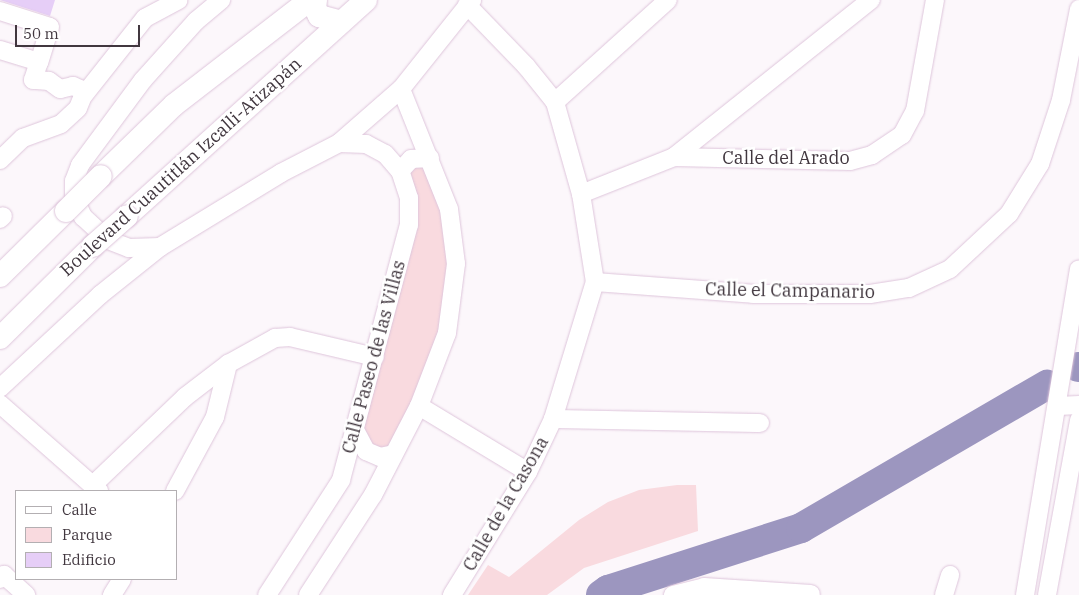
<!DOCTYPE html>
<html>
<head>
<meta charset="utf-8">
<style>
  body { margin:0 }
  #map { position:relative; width:1079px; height:595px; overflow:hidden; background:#fcf7fb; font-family:"IBM Plex Serif",serif }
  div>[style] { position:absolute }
  .green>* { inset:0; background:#f9dadf }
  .river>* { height:30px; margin:-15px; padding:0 15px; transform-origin:15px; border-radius:15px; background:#9c96bf }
  .building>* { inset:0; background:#e6cef7 }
  .roads { filter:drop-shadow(0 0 1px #dec5db) drop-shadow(0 0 1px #dec5db) }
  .minor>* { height:18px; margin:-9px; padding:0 9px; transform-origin:9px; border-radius:9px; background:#fff }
  .major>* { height:22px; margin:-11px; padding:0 11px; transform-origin:11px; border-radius:11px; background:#fff }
  .bridges { filter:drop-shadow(0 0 1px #dec5db) drop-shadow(0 0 1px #dec5db) }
  .major-bridge>* { height:22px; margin:-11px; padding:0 11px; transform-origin:11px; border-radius:11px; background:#fff }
  span { translate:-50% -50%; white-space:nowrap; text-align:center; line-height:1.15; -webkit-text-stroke:5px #fff; paint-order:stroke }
  .street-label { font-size:18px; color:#41373f }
  .legend { position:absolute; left:15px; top:490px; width:162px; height:90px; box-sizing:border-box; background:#fff; border:1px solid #b3afb2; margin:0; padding:6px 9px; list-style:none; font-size:15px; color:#41373f }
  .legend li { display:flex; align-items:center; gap:10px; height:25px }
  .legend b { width:25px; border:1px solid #b3afb2 }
  .scale { position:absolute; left:15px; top:25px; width:125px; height:22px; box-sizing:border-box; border:2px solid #41373f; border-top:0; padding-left:6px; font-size:15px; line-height:18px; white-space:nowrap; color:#41373f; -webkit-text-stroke:4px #fff; paint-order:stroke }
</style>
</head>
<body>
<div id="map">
  <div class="green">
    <div style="clip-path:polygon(426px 164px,445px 211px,452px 263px,440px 340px,413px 409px,388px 448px,374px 447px,361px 429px,413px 232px,406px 172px,414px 165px)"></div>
    <div style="clip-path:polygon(677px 485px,696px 485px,698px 531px,584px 568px,547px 595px,468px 595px,488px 565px,509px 577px,579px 520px,608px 502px,639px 490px)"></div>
  </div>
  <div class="river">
    <div style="left:1078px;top:367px;width:1px"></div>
    <div style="left:601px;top:595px;width:9px;rotate:-36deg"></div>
    <div style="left:608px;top:590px;width:203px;rotate:-17.8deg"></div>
    <div style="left:801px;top:528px;width:285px;rotate:-30.2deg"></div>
  </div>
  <div class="building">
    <div style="clip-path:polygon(0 0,55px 0,50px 16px)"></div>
  </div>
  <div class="roads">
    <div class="minor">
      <div style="left:0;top:11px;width:52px;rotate:17.7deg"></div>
      <div style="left:50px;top:27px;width:37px;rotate:107deg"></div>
      <div style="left:39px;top:62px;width:41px;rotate:-162.9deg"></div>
      <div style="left:84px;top:95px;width:98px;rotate:-51.6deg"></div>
      <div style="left:145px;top:18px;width:38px;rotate:-28deg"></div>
      <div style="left:555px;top:102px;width:152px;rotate:-42.1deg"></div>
      <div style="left:674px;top:157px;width:176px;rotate:1.3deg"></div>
      <div style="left:850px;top:161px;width:23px;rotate:-15deg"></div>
      <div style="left:872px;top:155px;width:36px;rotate:-34deg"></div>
      <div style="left:902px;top:135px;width:27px;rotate:-62deg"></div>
      <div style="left:915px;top:111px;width:113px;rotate:-79.8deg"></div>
      <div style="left:0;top:160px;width:32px;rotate:-44deg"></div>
      <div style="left:23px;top:138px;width:40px;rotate:-20.2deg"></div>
      <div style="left:61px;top:124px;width:23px;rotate:-43deg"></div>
      <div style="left:78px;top:108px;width:18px;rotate:-68deg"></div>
      <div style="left:85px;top:91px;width:13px;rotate:-157deg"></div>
      <div style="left:73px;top:86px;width:13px;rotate:167deg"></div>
      <div style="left:60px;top:89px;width:14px;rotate:-144deg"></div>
      <div style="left:49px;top:81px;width:16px;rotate:-176deg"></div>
      <div style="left:33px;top:80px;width:19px;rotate:-72deg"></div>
      <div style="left:400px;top:171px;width:16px;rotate:-47deg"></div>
      <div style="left:411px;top:159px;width:19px;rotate:-3deg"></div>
      <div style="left:581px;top:194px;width:100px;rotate:-21.7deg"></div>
      <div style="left:674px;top:157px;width:252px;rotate:-38.6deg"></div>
      <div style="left:0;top:219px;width:4px;rotate:-45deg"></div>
      <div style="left:160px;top:247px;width:31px;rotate:178deg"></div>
      <div style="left:129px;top:248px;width:22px;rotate:-159deg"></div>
      <div style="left:108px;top:240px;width:34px;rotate:-137deg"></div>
      <div style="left:83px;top:217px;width:22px;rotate:-114deg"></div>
      <div style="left:74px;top:197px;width:16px;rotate:-90deg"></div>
      <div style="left:74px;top:181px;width:17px;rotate:-69deg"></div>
      <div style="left:80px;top:165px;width:106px;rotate:-53.5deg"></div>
      <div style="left:143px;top:80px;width:79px;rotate:-48.1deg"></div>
      <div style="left:196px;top:21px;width:33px;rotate:-40deg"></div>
      <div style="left:595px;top:282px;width:158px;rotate:4.3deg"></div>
      <div style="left:753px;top:294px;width:117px"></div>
      <div style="left:870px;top:294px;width:39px;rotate:-9deg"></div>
      <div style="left:909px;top:288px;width:45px;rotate:-24.9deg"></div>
      <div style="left:950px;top:269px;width:81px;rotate:-43deg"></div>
      <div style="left:1009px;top:214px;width:59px;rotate:-58.2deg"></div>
      <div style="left:1040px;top:164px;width:67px;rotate:-71.8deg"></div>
      <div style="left:1061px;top:100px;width:93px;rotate:-78.8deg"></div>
      <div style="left:0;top:388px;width:137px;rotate:-42.9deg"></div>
      <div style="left:100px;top:295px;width:77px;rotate:-38.7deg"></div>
      <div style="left:160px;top:247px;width:142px;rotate:-31.4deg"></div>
      <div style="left:281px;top:173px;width:65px;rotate:-27.3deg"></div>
      <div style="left:339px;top:143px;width:82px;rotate:-41.1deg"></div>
      <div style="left:401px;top:89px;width:114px;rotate:-51.4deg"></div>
      <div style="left:0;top:404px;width:132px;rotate:41.3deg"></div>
      <div style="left:419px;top:406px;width:127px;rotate:31.2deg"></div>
      <div style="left:1058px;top:406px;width:21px;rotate:-3deg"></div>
      <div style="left:553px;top:419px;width:207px;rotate:1.1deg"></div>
      <div style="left:355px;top:430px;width:24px;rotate:62deg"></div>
      <div style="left:366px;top:451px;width:15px;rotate:23deg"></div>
      <div style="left:380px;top:457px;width:14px;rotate:-12deg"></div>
      <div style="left:93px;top:485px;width:127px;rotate:-43.7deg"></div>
      <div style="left:185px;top:397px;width:54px;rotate:-37.5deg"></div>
      <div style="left:228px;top:364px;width:54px;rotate:-29deg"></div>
      <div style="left:275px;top:338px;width:15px;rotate:-4deg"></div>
      <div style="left:290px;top:337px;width:87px;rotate:13.2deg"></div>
      <div style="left:175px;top:491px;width:84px;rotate:-61.6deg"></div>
      <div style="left:215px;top:417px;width:55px;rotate:-76.2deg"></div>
      <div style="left:0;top:579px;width:6px;rotate:-45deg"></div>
      <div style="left:4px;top:575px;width:30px;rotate:42deg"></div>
      <div style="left:112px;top:595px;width:19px;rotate:-58deg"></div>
      <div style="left:267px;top:595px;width:137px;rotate:-57.2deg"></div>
      <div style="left:341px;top:480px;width:264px;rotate:-75.1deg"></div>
      <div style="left:409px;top:225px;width:27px;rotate:-90deg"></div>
      <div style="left:409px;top:198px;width:28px;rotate:-108deg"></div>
      <div style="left:400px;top:171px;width:23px;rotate:-131deg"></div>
      <div style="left:385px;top:154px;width:21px;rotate:-152deg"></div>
      <div style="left:366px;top:144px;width:27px;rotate:-178deg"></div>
      <div style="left:308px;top:595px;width:119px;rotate:-57deg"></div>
      <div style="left:373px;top:495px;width:100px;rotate:-62.7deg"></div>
      <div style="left:419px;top:406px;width:78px;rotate:-69deg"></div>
      <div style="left:447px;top:333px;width:70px;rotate:-82.6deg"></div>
      <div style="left:456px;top:264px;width:55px;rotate:-97.3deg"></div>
      <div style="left:449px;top:209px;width:129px;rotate:-111.8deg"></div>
      <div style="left:452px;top:595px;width:145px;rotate:-58.3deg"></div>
      <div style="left:528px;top:472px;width:59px;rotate:-64.7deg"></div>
      <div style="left:553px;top:419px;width:143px;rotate:-73deg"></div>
      <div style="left:595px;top:282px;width:89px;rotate:-99deg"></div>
      <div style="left:581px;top:194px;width:96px;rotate:-105.8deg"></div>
      <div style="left:555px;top:102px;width:46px;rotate:-128.9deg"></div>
      <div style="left:526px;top:66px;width:85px;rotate:-134deg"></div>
      <div style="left:673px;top:595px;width:32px;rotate:-14deg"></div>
      <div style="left:704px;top:587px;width:107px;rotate:3.7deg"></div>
      <div style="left:944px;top:595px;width:21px;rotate:-73deg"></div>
      <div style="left:1025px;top:595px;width:330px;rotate:-80.6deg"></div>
      <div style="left:1047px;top:595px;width:178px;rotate:-79.6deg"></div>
    </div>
    <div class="major">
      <div style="left:316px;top:0;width:8px;rotate:97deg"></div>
      <div style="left:315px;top:8px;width:9px;rotate:63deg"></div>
      <div style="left:319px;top:16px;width:23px;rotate:15deg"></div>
      <div style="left:101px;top:176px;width:102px;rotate:-44.2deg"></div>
      <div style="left:174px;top:105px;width:172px;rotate:-37.7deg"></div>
      <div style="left:127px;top:216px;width:322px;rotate:-42.1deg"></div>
      <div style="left:0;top:276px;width:93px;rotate:-44.6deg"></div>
      <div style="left:0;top:338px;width:131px;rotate:-44.7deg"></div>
    </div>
  </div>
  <div class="bridges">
    <div class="major-bridge">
      <div style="left:66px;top:211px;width:49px;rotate:-45deg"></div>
      <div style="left:93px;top:246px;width:45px;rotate:-41.4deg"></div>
    </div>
  </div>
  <div class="street-label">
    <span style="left:786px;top:158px">Calle del Arado</span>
    <span style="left:181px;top:167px;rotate:-42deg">Boulevard Cuautitlán Izcalli-Atizapán</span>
    <span style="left:790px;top:291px;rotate:1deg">Calle el Campanario</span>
    <span style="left:374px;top:357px;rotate:-75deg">Calle Paseo de las Villas</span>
    <span style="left:506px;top:504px;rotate:-60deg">Calle de la Casona</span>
  </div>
  <ul class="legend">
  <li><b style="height:6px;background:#fff"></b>Calle</li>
  <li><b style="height:14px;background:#f9dadf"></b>Parque</li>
  <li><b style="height:14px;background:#e6cef7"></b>Edificio</li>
  </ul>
  <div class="scale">50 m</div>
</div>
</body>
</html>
